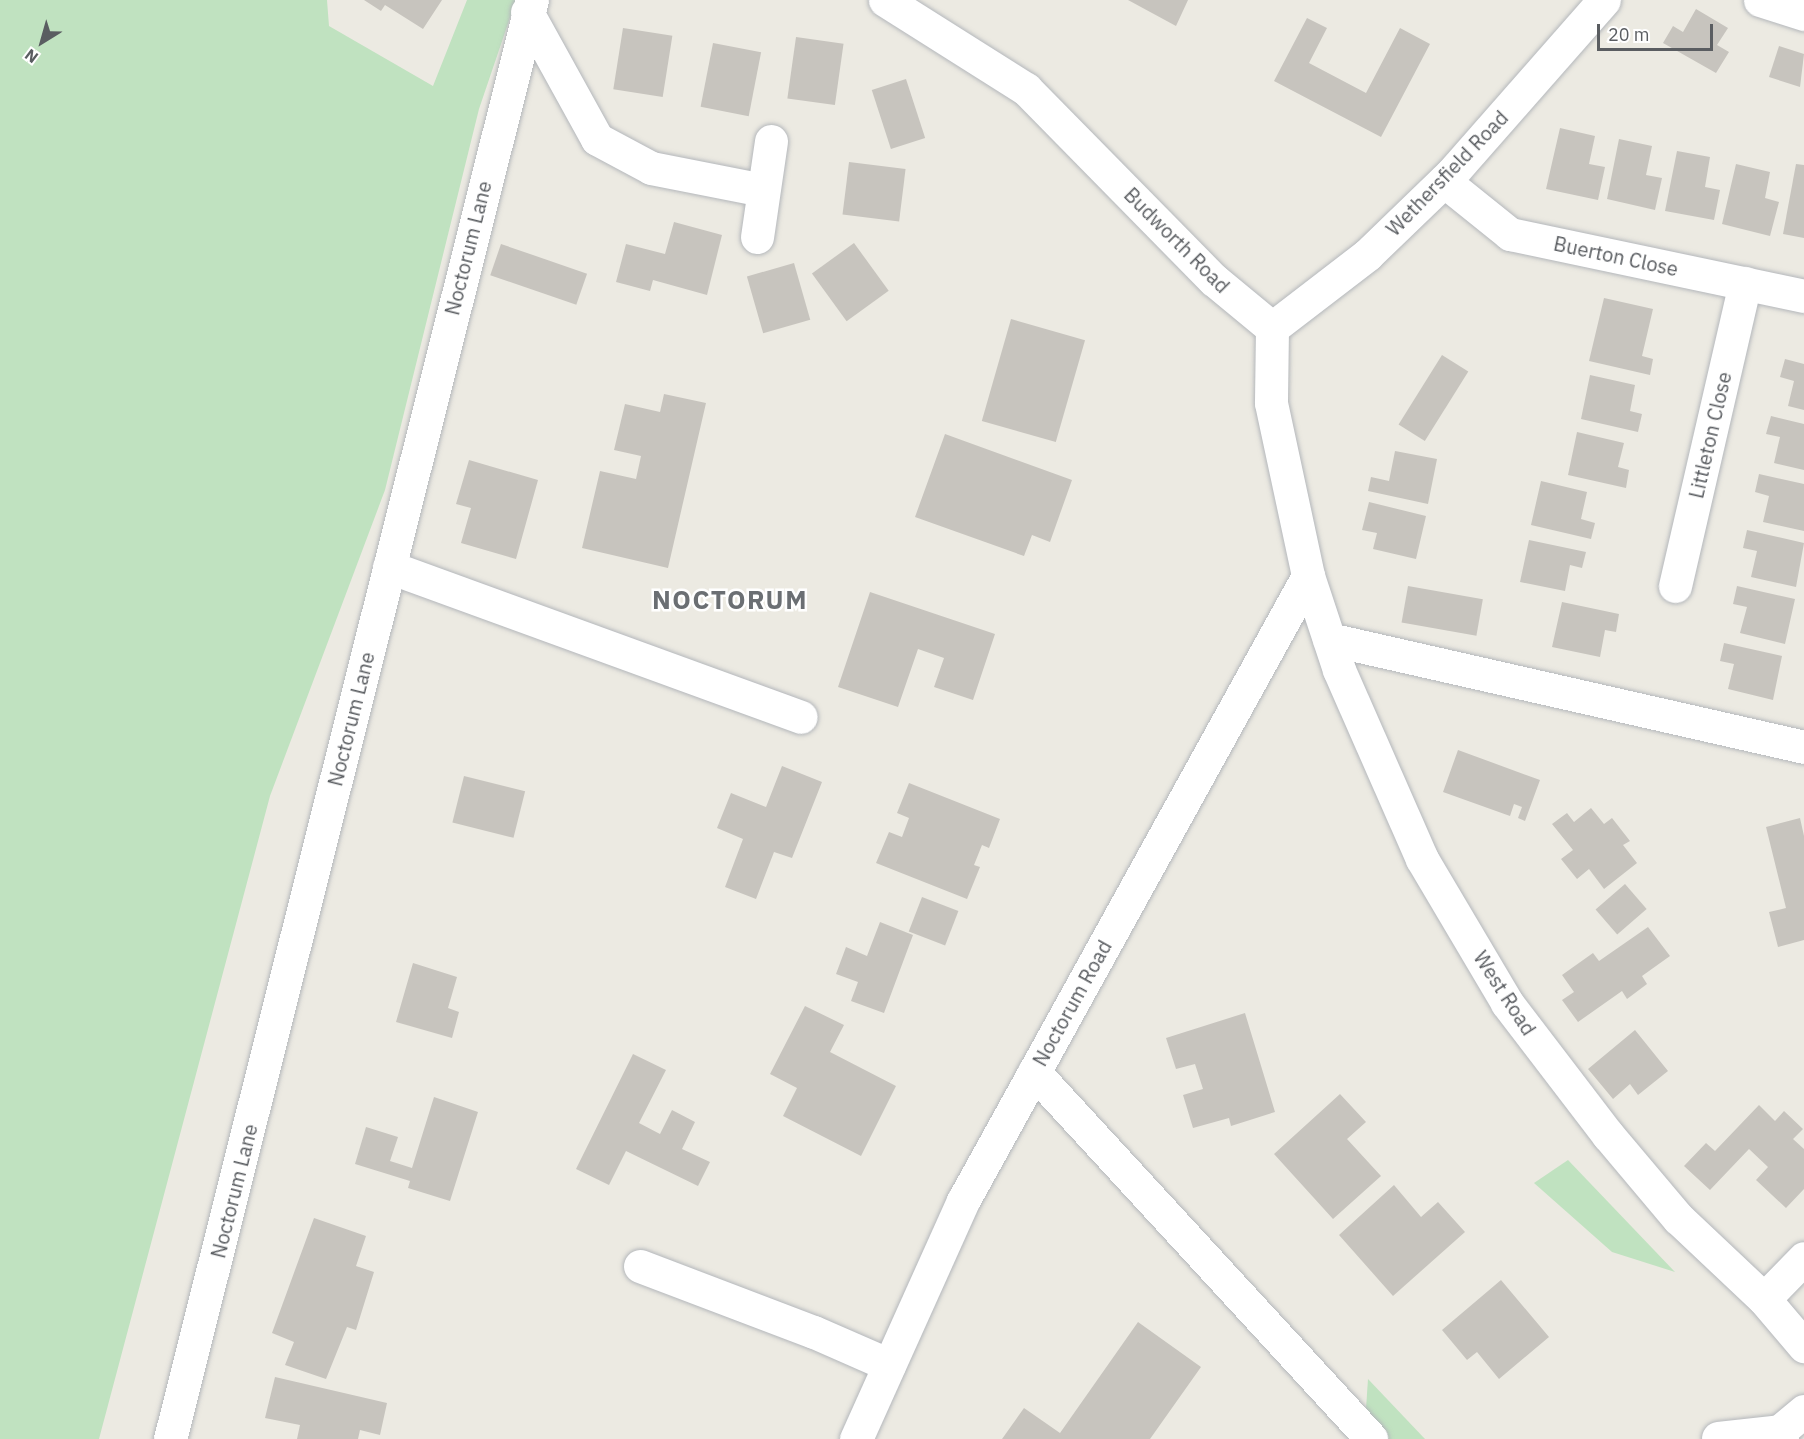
<!DOCTYPE html>
<html>
<head>
<meta charset="utf-8">
<style>
  body { margin:0 }
  #map { position:relative; width:1804px; height:1439px; overflow:hidden; background:#eceae2; font-family:"IBM Plex Sans",sans-serif }
  div>[style] { position:absolute }
  .green>* { inset:0; background:#c0e2c0 }
  .building>* { inset:0; background:#c7c4be; transform-origin:0 0 }
  .roads { filter:drop-shadow(0 0 2px #b4b7bb) drop-shadow(0 0 2px #b4b7bb) }
  .minor>* { height:33px; margin:-16.5px; padding:0 16.5px; transform-origin:16.5px; border-radius:16.5px; background:#fff }
  span { translate:-50% -50%; white-space:nowrap; text-align:center; line-height:1.15; -webkit-text-stroke:5px #fff; paint-order:stroke }
  .street-label { font-size:20px; color:#5a5d61 }
  .district-label { font-size:26px; color:#6b6f73; font-weight:700; letter-spacing:1.5px }
  .north { position:absolute; left:12px; top:12px; width:60px; height:60px; -webkit-text-stroke:4px #fff; paint-order:stroke; rotate:217deg; font-size:16px; font-weight:700; line-height:24px; text-align:center; color:#5a5d61 }
  .north::after { content:''; display:block; margin:auto; width:21px; height:27px; background:#5a5d61; clip-path:polygon(50% 0,100% 100%,50% 72%,0 100%) }
  .scale { position:absolute; left:1597px; top:24px; width:116px; height:27px; box-sizing:border-box; border:3px solid #5a5d61; border-top:0; padding-left:8px; font-size:18px; line-height:21px; white-space:nowrap; color:#5a5d61; -webkit-text-stroke:4px #fff; paint-order:stroke }
</style>
</head>
<body>
<div id="map">
  <div class="green">
    <div style="clip-path:polygon(0 0,327px 0,329px 26px,433px 86px,467px 0,516px 0,479px 109px,385px 490px,270px 796px,99px 1439px,0 1439px)"></div>
    <div style="clip-path:polygon(1568px 1160px,1675px 1272px,1612px 1252px,1534px 1183px)"></div>
    <div style="clip-path:polygon(1368px 1379px,1425px 1439px,1364px 1439px)"></div>
  </div>
  <div class="building">
    <div style="clip-path:polygon(364px 0,442px 0,423px 29px,385px 5px,381px 11px)"></div>
    <div style="clip-path:polygon(1128px 0,1188px 0,1176px 26px)"></div>
    <div style="clip-path:polygon(1696px 9px,1728px 28px,1717px 45px,1729px 52px,1716px 73px,1663px 43px,1673px 26px,1683px 32px)"></div>
    <div style="clip-path:polygon(1307px 18px,1327px 28px,1309px 63px,1366px 93px,1400px 28px,1430px 44px,1381px 137px,1274px 81px)"></div>
    <div style="left:623px;top:28px;width:50px;height:62px;rotate:9deg"></div>
    <div style="left:796px;top:37px;width:48px;height:62px;rotate:8deg"></div>
    <div style="left:713px;top:43px;width:49px;height:65px;rotate:11deg"></div>
    <div style="clip-path:polygon(1779px 46px,1804px 54px,1800px 87px,1769px 77px)"></div>
    <div style="left:906px;top:79px;width:62px;height:36px;rotate:72deg"></div>
    <div style="clip-path:polygon(1560px 128px,1595px 136px,1589px 164px,1605px 167px,1598px 200px,1546px 189px)"></div>
    <div style="clip-path:polygon(1619px 139px,1652px 146px,1646px 175px,1662px 178px,1655px 210px,1607px 199px)"></div>
    <div style="clip-path:polygon(1677px 151px,1710px 157px,1705px 187px,1720px 190px,1714px 220px,1665px 211px)"></div>
    <div style="left:849px;top:162px;width:57px;height:53px;rotate:7deg"></div>
    <div style="clip-path:polygon(1736px 164px,1770px 172px,1765px 198px,1779px 202px,1770px 236px,1722px 224px)"></div>
    <div style="clip-path:polygon(1796px 164px,1804px 165px,1804px 238px,1783px 234px)"></div>
    <div style="clip-path:polygon(674px 222px,722px 235px,707px 295px,653px 280px,650px 291px,616px 282px,626px 244px,665px 254px)"></div>
    <div style="left:854px;top:243px;width:59px;height:52px;rotate:54deg"></div>
    <div style="left:501px;top:244px;width:91px;height:33px;rotate:19deg"></div>
    <div style="left:794px;top:263px;width:59px;height:49px;rotate:74deg"></div>
    <div style="clip-path:polygon(1604px 298px,1653px 309px,1642px 356px,1653px 359px,1650px 375px,1589px 361px)"></div>
    <div style="left:1011px;top:319px;width:77px;height:106px;rotate:16deg"></div>
    <div style="left:1442px;top:355px;width:31px;height:82px;rotate:32deg"></div>
    <div style="clip-path:polygon(1785px 359px,1804px 364px,1804px 410px,1788px 406px,1794px 381px,1780px 377px)"></div>
    <div style="clip-path:polygon(1590px 375px,1635px 385px,1630px 411px,1642px 414px,1638px 432px,1581px 419px)"></div>
    <div style="clip-path:polygon(664px 394px,706px 403px,668px 568px,582px 548px,600px 471px,636px 479px,641px 456px,614px 450px,625px 404px,660px 412px)"></div>
    <div style="clip-path:polygon(1771px 416px,1804px 424px,1804px 470px,1774px 463px,1780px 437px,1766px 434px)"></div>
    <div style="clip-path:polygon(1577px 432px,1624px 443px,1618px 467px,1629px 470px,1626px 488px,1568px 475px)"></div>
    <div style="clip-path:polygon(945px 434px,1072px 480px,1050px 542px,1032px 535px,1024px 556px,915px 517px)"></div>
    <div style="clip-path:polygon(1395px 451px,1437px 459px,1428px 504px,1368px 491px,1371px 477px,1389px 481px)"></div>
    <div style="clip-path:polygon(469px 460px,538px 480px,516px 559px,461px 543px,471px 508px,456px 504px)"></div>
    <div style="clip-path:polygon(1759px 474px,1804px 484px,1804px 531px,1763px 522px,1769px 496px,1755px 492px)"></div>
    <div style="clip-path:polygon(1541px 481px,1587px 492px,1581px 519px,1595px 523px,1591px 539px,1531px 525px)"></div>
    <div style="clip-path:polygon(1369px 502px,1426px 516px,1416px 559px,1373px 549px,1377px 533px,1362px 530px)"></div>
    <div style="clip-path:polygon(1747px 530px,1804px 543px,1796px 587px,1751px 577px,1757px 551px,1743px 548px)"></div>
    <div style="clip-path:polygon(1529px 540px,1586px 552px,1582px 568px,1570px 565px,1565px 591px,1520px 582px)"></div>
    <div style="left:1408px;top:586px;width:76px;height:37px;rotate:10deg"></div>
    <div style="clip-path:polygon(1737px 586px,1795px 599px,1785px 644px,1740px 633px,1747px 607px,1733px 604px)"></div>
    <div style="clip-path:polygon(870px 592px,995px 634px,973px 700px,934px 687px,944px 658px,918px 649px,898px 707px,838px 687px)"></div>
    <div style="clip-path:polygon(1562px 602px,1619px 614px,1616px 632px,1605px 630px,1600px 657px,1552px 647px)"></div>
    <div style="clip-path:polygon(1724px 643px,1782px 656px,1773px 700px,1728px 689px,1734px 664px,1720px 661px)"></div>
    <div style="clip-path:polygon(1458px 750px,1540px 780px,1525px 821px,1518px 818px,1522px 807px,1514px 804px,1510px 816px,1443px 792px)"></div>
    <div style="clip-path:polygon(782px 766px,822px 782px,792px 858px,774px 852px,756px 899px,725px 887px,743px 839px,717px 828px,731px 793px,766px 807px)"></div>
    <div style="left:464px;top:776px;width:63px;height:48px;rotate:14deg"></div>
    <div style="clip-path:polygon(909px 783px,1000px 819px,989px 848px,982px 845px,974px 865px,980px 867px,967px 899px,876px 863px,889px 832px,902px 837px,909px 818px,897px 813px)"></div>
    <div style="clip-path:polygon(1591px 808px,1604px 824px,1612px 818px,1630px 841px,1623px 845px,1637px 863px,1604px 889px,1589px 869px,1577px 879px,1561px 859px,1573px 850px,1552px 824px,1567px 813px,1574px 822px)"></div>
    <div style="clip-path:polygon(1800px 818px,1804px 836px,1804px 940px,1778px 947px,1769px 912px,1786px 908px,1766px 827px)"></div>
    <div style="left:1625px;top:884px;width:33px;height:39px;rotate:49deg"></div>
    <div style="left:922px;top:897px;width:39px;height:37px;rotate:21deg"></div>
    <div style="clip-path:polygon(880px 922px,913px 935px,884px 1013px,851px 1001px,858px 982px,836px 974px,846px 947px,867px 956px)"></div>
    <div style="clip-path:polygon(1648px 927px,1670px 956px,1642px 976px,1647px 984px,1627px 999px,1622px 991px,1578px 1022px,1562px 1000px,1574px 992px,1562px 975px,1593px 953px,1599px 961px)"></div>
    <div style="clip-path:polygon(413px 963px,457px 977px,448px 1008px,459px 1012px,452px 1038px,396px 1022px)"></div>
    <div style="clip-path:polygon(805px 1006px,844px 1025px,830px 1052px,896px 1086px,861px 1156px,783px 1116px,797px 1088px,770px 1074px)"></div>
    <div style="clip-path:polygon(1245px 1013px,1275px 1112px,1231px 1126px,1229px 1118px,1193px 1128px,1183px 1095px,1203px 1089px,1195px 1064px,1176px 1069px,1166px 1038px)"></div>
    <div style="clip-path:polygon(1635px 1030px,1668px 1071px,1638px 1095px,1630px 1084px,1613px 1099px,1588px 1069px)"></div>
    <div style="clip-path:polygon(633px 1054px,666px 1070px,639px 1123px,660px 1134px,672px 1110px,695px 1122px,682px 1149px,710px 1162px,698px 1186px,626px 1151px,609px 1185px,576px 1169px)"></div>
    <div style="clip-path:polygon(1340px 1094px,1366px 1122px,1347px 1139px,1381px 1176px,1333px 1219px,1274px 1154px)"></div>
    <div style="clip-path:polygon(434px 1097px,478px 1112px,450px 1201px,408px 1188px,410px 1181px,355px 1164px,366px 1127px,398px 1137px,390px 1161px,412px 1168px)"></div>
    <div style="clip-path:polygon(1759px 1105px,1775px 1121px,1784px 1111px,1803px 1129px,1793px 1139px,1804px 1149px,1804px 1189px,1786px 1208px,1756px 1180px,1768px 1167px,1749px 1149px,1710px 1190px,1684px 1166px,1706px 1143px,1715px 1151px)"></div>
    <div style="clip-path:polygon(1394px 1185px,1421px 1217px,1438px 1202px,1465px 1232px,1393px 1296px,1339px 1235px)"></div>
    <div style="clip-path:polygon(314px 1218px,366px 1236px,356px 1266px,374px 1272px,356px 1330px,347px 1327px,326px 1379px,285px 1365px,294px 1342px,272px 1333px)"></div>
    <div style="clip-path:polygon(1501px 1280px,1549px 1337px,1499px 1379px,1477px 1352px,1467px 1360px,1442px 1330px)"></div>
    <div style="clip-path:polygon(1138px 1322px,1201px 1367px,1150px 1439px,1002px 1439px,1024px 1408px,1060px 1433px)"></div>
    <div style="clip-path:polygon(275px 1377px,387px 1403px,380px 1435px,360px 1430px,358px 1439px,297px 1439px,300px 1425px,265px 1418px)"></div>
  </div>
  <div class="roads">
    <div class="minor">
      <div style="left:885px;top:0;width:167px;rotate:32.3deg"></div>
      <div style="left:1026px;top:89px;width:268px;rotate:45.5deg"></div>
      <div style="left:1214px;top:280px;width:75px;rotate:39.6deg"></div>
      <div style="left:1272px;top:328px;width:75px;rotate:90.8deg"></div>
      <div style="left:1271px;top:403px;width:177px;rotate:77.9deg"></div>
      <div style="left:1308px;top:576px;width:99px;rotate:71.7deg"></div>
      <div style="left:1339px;top:670px;width:206px;rotate:66.3deg"></div>
      <div style="left:1422px;top:859px;width:167px;rotate:59.4deg"></div>
      <div style="left:1507px;top:1003px;width:166px;rotate:52.6deg"></div>
      <div style="left:1608px;top:1135px;width:109px;rotate:49.9deg"></div>
      <div style="left:1678px;top:1218px;width:118px;rotate:43.3deg"></div>
      <div style="left:1764px;top:1299px;width:62px;rotate:49.6deg"></div>
      <div style="left:1760px;top:0;width:46px;rotate:17.7deg"></div>
      <div style="left:527px;top:12px;width:145px;rotate:61.1deg"></div>
      <div style="left:597px;top:139px;width:61px;rotate:28.2deg"></div>
      <div style="left:651px;top:168px;width:114px;rotate:11.1deg"></div>
      <div style="left:1444px;top:181px;width:85px;rotate:38.8deg"></div>
      <div style="left:1510px;top:234px;width:300px;rotate:11.9deg"></div>
      <div style="left:757px;top:237px;width:97px;rotate:-81.7deg"></div>
      <div style="left:1272px;top:328px;width:120px;rotate:-37.5deg"></div>
      <div style="left:1367px;top:255px;width:118px;rotate:-44deg"></div>
      <div style="left:1452px;top:173px;width:230px;rotate:-48.7deg"></div>
      <div style="left:389px;top:567px;width:438px;rotate:20deg"></div>
      <div style="left:1675px;top:586px;width:311px;rotate:-77deg"></div>
      <div style="left:1329px;top:639px;width:487px;rotate:12.8deg"></div>
      <div style="left:1034px;top:1072px;width:498px;rotate:47.4deg"></div>
      <div style="left:640px;top:1266px;width:186px;rotate:20.8deg"></div>
      <div style="left:814px;top:1332px;width:82px;rotate:23.7deg"></div>
      <div style="left:1764px;top:1299px;width:57px;rotate:-45.7deg"></div>
      <div style="left:1718px;top:1438px;width:62px;rotate:-6.4deg"></div>
      <div style="left:170px;top:1439px;width:1484px;rotate:-75.88deg"></div>
      <div style="left:856px;top:1439px;width:261px;rotate:-65.8deg"></div>
      <div style="left:963px;top:1201px;width:714px;rotate:-61.1deg"></div>
      <div style="left:1782px;top:1439px;width:8px;rotate:-104deg"></div>
      <div style="left:1780px;top:1431px;width:31px;rotate:-40deg"></div>
    </div>
  </div>
  <div class="street-label">
    <span style="left:1447px;top:173px;rotate:-46deg">Wethersfield Road</span>
    <span style="left:1177px;top:240px;rotate:45deg">Budworth Road</span>
    <span style="left:468px;top:248px;rotate:-76deg">Noctorum Lane</span>
    <span style="left:1616px;top:256px;rotate:12deg">Buerton Close</span>
    <span style="left:1710px;top:435px;rotate:-77deg">Littleton Close</span>
    <span style="left:351px;top:719px;rotate:-76deg">Noctorum Lane</span>
    <span style="left:1505px;top:993px;rotate:57deg">West Road</span>
    <span style="left:1072px;top:1003px;rotate:-61deg">Noctorum Road</span>
    <span style="left:234px;top:1191px;rotate:-76deg">Noctorum Lane</span>
  </div>
  <div class="district-label">
    <span style="left:730px;top:600px">NOCTORUM</span>
  </div>
  <div class="north">N</div>
  <div class="scale">20 m</div>
</div>
</body>
</html>
